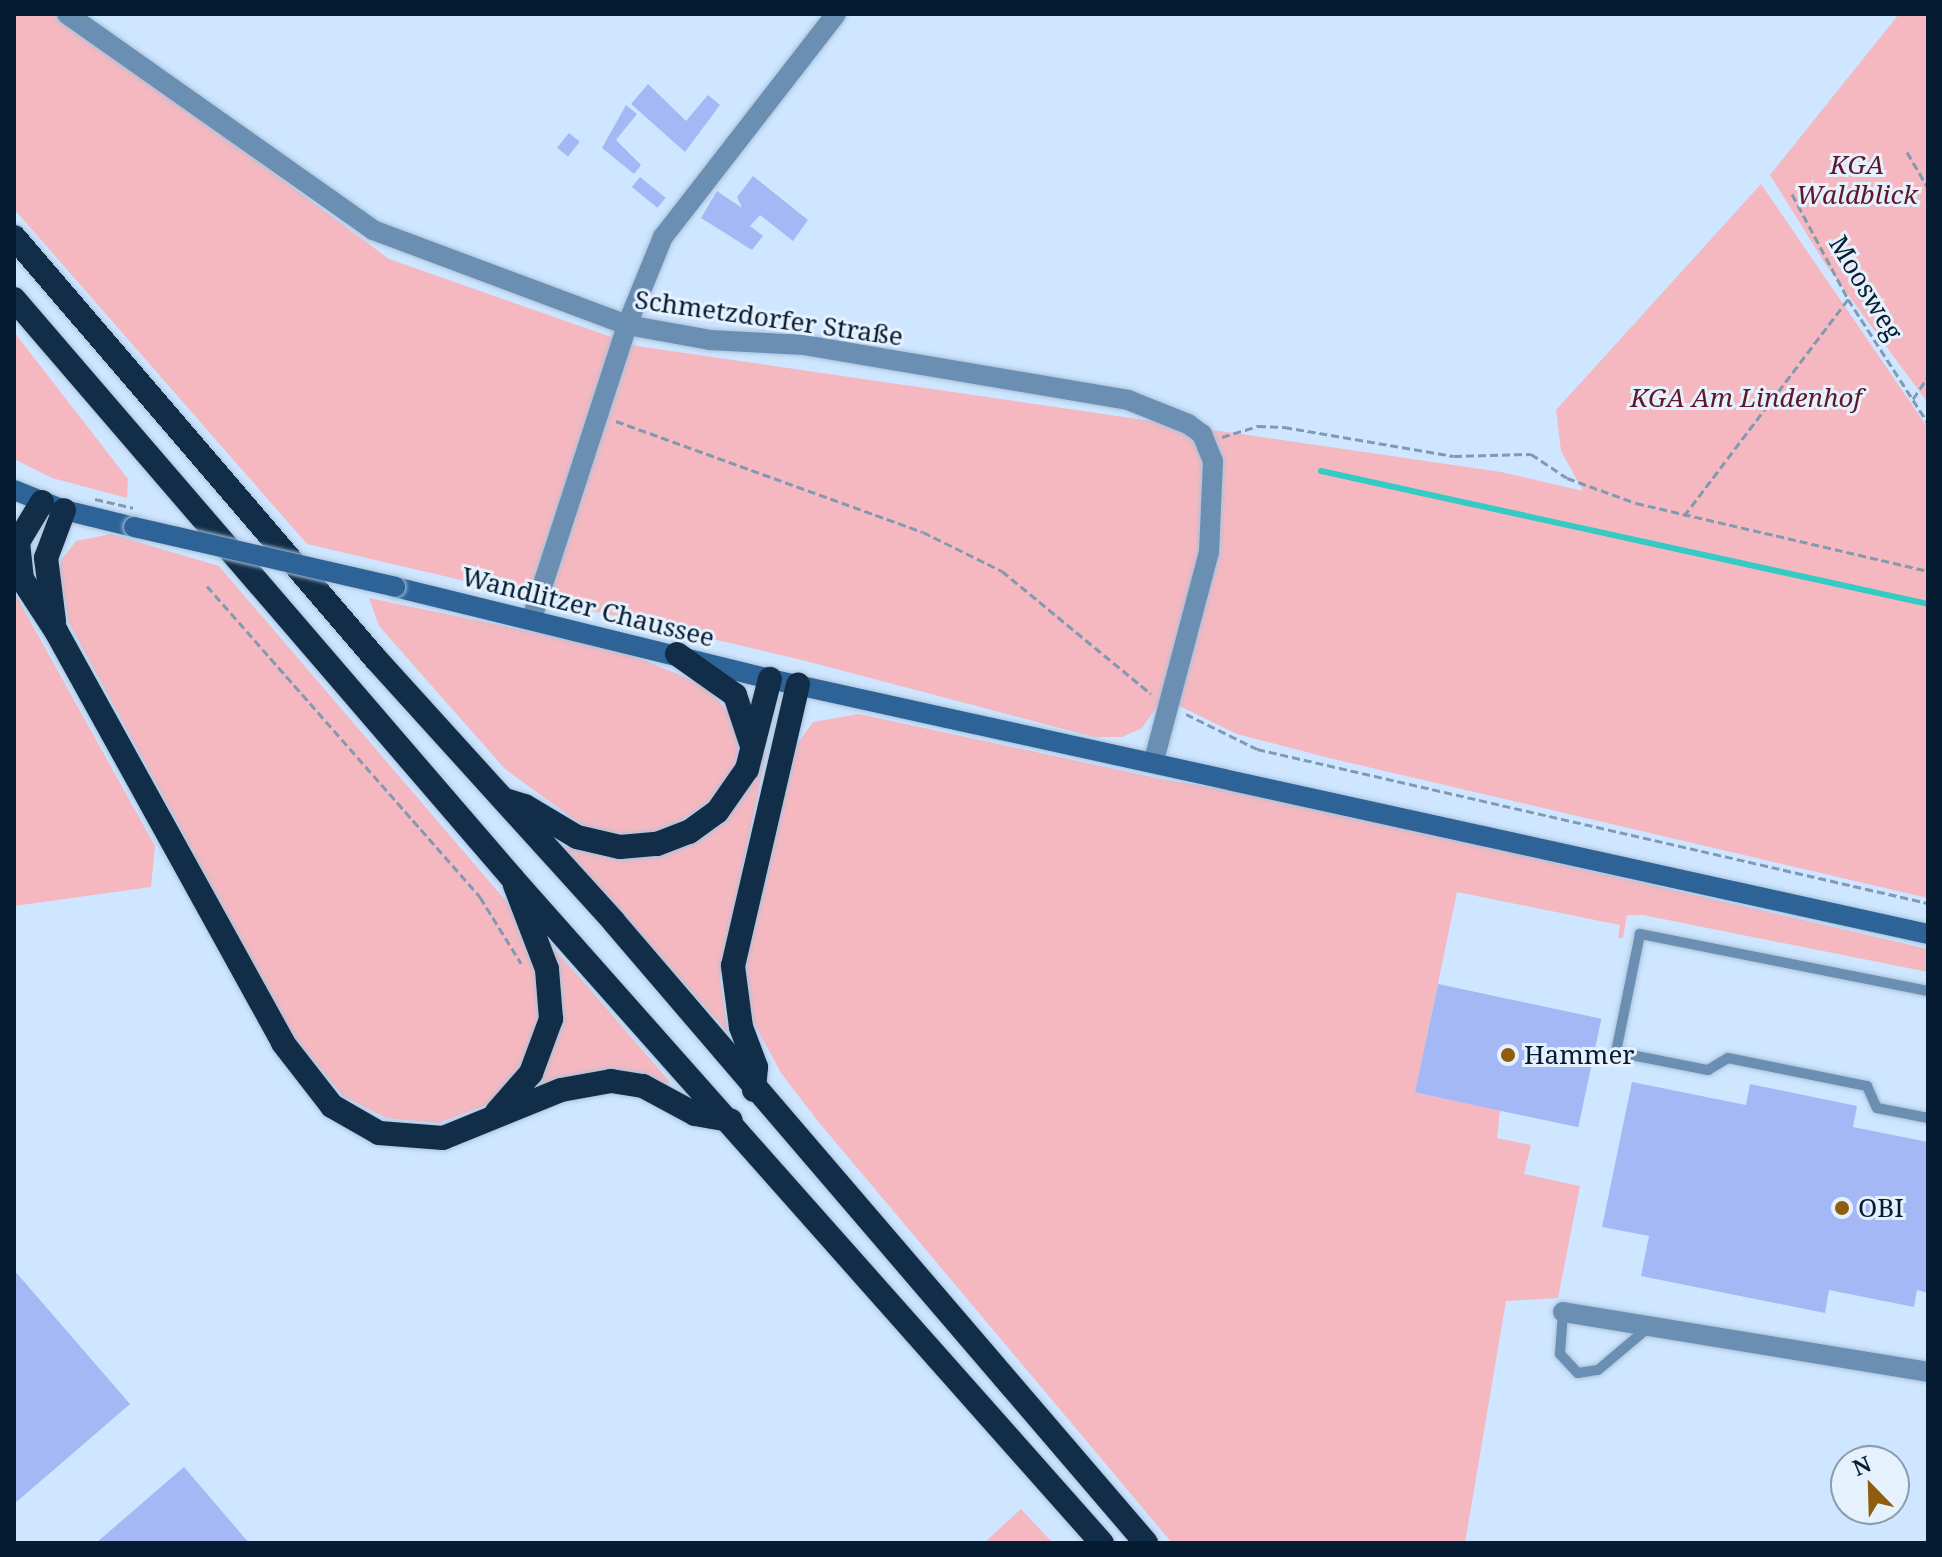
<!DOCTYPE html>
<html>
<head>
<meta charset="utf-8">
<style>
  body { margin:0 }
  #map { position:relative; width:1942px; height:1557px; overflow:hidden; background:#cee6ff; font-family:"Noto Serif",serif }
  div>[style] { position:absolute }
  .green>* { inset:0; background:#f5b8c0 }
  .stream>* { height:6px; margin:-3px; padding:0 3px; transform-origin:3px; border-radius:3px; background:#35cbc4 }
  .building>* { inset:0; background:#a4b8f6; transform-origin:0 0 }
  .path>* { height:3px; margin-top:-1.5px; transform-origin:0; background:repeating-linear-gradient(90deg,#8199b1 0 8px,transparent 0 12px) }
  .roads { filter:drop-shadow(0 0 2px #aac2da) drop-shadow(0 0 2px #aac2da) }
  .lane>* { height:10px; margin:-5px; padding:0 5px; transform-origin:5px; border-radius:5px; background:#6b8eb3 }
  .street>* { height:20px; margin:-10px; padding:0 10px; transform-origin:10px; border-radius:10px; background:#6b8eb3 }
  .secondary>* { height:20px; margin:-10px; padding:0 10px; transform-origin:10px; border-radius:10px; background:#2e6398 }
  .highway>* { height:24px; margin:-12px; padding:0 12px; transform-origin:12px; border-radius:12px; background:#112d48 }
  .path-bridge>* { height:3px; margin-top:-1.5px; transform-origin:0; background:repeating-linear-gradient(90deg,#8199b1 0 8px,transparent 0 12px) }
  .bridges { filter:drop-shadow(0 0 2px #aac2da) drop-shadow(0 0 2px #aac2da) }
  .secondary-bridge>* { height:20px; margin:-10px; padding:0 10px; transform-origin:10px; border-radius:10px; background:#2e6398 }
  .dots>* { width:22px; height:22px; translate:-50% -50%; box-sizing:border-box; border:4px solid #e6f1fe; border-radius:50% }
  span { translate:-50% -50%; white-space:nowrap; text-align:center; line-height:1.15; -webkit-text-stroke:6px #e6f1fe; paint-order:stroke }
  .park-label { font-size:26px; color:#621629; font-style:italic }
  .street-label { font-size:26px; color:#051c33 }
  .poi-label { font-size:26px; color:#051c33 }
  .left { translate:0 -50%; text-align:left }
  .frame { position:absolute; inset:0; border:16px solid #051c33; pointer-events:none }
  .north { position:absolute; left:1830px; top:1445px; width:80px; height:80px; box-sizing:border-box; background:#e6f1fe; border:2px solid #8c9cad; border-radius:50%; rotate:337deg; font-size:22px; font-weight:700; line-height:32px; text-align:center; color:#051c33 }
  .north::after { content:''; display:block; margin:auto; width:28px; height:36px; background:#905d0e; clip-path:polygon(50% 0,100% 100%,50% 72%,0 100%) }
</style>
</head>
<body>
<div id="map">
  <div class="green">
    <div style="clip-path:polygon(14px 14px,59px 14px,389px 259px,637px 346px,1501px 472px,1583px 491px,1561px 451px,1556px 410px,1761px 184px,1928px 428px,1928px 898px,1329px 758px,1237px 734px,1163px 698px,1142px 728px,1122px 737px,1094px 737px,802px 660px,307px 544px,14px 209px)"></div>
    <div style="clip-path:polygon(1899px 14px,1928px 14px,1928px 403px,1826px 265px,1770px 175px)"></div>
    <div style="clip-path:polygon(14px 332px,128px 479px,127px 498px,52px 478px,14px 459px)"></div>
    <div style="clip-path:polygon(111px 534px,219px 566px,513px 909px,539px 971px,542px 1017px,524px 1066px,491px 1103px,439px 1123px,386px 1118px,343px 1096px,292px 1035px,69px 623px,59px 572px,61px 560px,76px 541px)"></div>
    <div style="clip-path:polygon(14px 592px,155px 846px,151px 887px,14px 906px)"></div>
    <div style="clip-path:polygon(369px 598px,619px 650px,704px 685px,733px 717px,739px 744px,735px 766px,709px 801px,680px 822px,655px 832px,621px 835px,582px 825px,505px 769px,379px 626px)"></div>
    <div style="clip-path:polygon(859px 714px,1166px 780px,1267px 796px,1928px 949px,1928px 972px,1643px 915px,1627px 915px,1623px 938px,1618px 938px,1620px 925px,1457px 892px,1415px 1093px,1500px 1110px,1497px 1138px,1531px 1145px,1524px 1174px,1580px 1186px,1558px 1298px,1506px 1301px,1465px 1543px,1172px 1543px,817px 1120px,781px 1073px,750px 1016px,742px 969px,794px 749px,813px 722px)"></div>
    <div style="clip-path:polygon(767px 748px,720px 979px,728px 1033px,563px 848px,572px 845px,615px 856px,742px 797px)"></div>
    <div style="clip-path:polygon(553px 948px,581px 979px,670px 1082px,664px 1087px,529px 1093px,559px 1029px,561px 993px)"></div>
    <div style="clip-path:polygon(1021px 1509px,1053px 1543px,984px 1543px)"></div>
  </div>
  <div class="stream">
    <div style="left:1321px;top:471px;width:621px;rotate:12.36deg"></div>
  </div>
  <div class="building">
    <div style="clip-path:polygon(648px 84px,686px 121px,708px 95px,720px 105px,685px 152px,631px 104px)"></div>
    <div style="clip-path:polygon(626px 105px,637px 114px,616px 140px,641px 165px,634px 174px,602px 148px)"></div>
    <div style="left:569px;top:133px;width:14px;height:19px;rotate:39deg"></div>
    <div style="clip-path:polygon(753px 176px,808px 220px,793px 241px,760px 215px,750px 226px,763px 236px,752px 250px,701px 218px,717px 191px,742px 208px,737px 197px)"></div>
    <div style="left:640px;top:177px;width:33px;height:13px;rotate:39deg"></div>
    <div style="left:1438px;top:984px;width:167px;height:111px;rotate:12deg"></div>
    <div style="clip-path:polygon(1632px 1082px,1746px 1105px,1750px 1084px,1857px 1106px,1853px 1127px,1928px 1142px,1928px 1293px,1917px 1290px,1914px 1307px,1829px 1290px,1825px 1313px,1641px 1276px,1649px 1236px,1602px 1227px)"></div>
    <div style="clip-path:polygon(14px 1270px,130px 1404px,14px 1504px)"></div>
    <div style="clip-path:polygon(184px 1467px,249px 1543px,96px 1543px)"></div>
  </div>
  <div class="path">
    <div style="left:1907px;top:152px;width:42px;rotate:59.7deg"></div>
    <div style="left:1792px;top:194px;width:119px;rotate:61.9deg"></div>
    <div style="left:1848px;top:299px;width:148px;rotate:57.2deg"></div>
    <div style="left:1913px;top:399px;width:27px;rotate:-56deg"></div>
    <div style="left:616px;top:421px;width:326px;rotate:19.9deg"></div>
    <div style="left:923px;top:532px;width:88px;rotate:26.3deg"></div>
    <div style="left:1002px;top:571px;width:193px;rotate:39.5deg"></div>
    <div style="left:1222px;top:437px;width:38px;rotate:-17deg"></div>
    <div style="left:1258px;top:426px;width:26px;rotate:2deg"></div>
    <div style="left:1284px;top:427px;width:172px;rotate:9.7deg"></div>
    <div style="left:1454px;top:456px;width:77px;rotate:-1.5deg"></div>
    <div style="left:1531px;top:454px;width:43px;rotate:33.7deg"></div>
    <div style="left:1567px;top:478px;width:73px;rotate:19.9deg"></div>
    <div style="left:1636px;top:503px;width:300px;rotate:13.1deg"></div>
    <div style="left:1684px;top:516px;width:272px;rotate:-52.9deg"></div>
    <div style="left:207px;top:586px;width:414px;rotate:48.7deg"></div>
    <div style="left:480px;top:897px;width:78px;rotate:58.2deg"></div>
    <div style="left:1186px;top:714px;width:79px;rotate:26.2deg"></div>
    <div style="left:1257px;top:749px;width:688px;rotate:12.93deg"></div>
  </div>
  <div class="roads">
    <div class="lane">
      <div style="left:1928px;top:991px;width:294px;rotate:-168.8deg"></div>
      <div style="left:1640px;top:934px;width:120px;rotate:101.5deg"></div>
      <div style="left:1616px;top:1052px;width:94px;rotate:11.1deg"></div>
      <div style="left:1708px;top:1070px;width:23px;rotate:-31deg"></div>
      <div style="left:1728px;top:1058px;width:142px;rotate:11.4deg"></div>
      <div style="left:1867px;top:1086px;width:24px;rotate:66deg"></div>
      <div style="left:1877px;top:1108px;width:52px;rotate:11.1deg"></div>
      <div style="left:1563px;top:1312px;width:42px;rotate:94.1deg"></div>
      <div style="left:1560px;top:1354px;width:26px;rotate:47deg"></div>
      <div style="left:1578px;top:1373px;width:20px;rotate:-9deg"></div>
      <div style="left:1598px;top:1370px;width:67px;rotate:-40.1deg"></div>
    </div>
    <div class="street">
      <div style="left:67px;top:14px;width:375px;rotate:35.2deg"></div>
      <div style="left:373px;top:230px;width:271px;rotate:20.5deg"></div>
      <div style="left:627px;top:325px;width:84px;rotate:10.2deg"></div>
      <div style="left:710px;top:340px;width:94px;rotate:3deg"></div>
      <div style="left:804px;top:345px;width:329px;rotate:9.6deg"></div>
      <div style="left:1128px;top:400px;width:65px;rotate:21.8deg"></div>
      <div style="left:1188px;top:424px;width:17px;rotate:36deg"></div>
      <div style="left:1202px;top:434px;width:29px;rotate:68deg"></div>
      <div style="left:1213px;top:461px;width:91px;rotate:92.5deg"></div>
      <div style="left:1209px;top:552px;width:215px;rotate:104.8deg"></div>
      <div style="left:532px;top:618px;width:308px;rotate:-72deg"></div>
      <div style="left:627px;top:325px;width:95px;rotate:-67.8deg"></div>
      <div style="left:663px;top:237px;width:282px;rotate:-52.2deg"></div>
      <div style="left:1563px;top:1312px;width:370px;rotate:9.3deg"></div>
    </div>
    <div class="secondary">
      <div style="left:14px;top:490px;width:54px;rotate:21.8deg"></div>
      <div style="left:64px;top:510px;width:72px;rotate:13.7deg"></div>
      <div style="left:395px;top:587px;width:386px;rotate:13.8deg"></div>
      <div style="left:770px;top:679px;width:1186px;rotate:12.42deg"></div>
    </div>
    <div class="highway">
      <div style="left:14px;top:237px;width:555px;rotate:49.39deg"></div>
      <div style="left:375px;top:658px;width:356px;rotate:47.8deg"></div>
      <div style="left:614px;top:922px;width:818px;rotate:49.41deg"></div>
      <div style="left:14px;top:299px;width:765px;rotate:49.29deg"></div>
      <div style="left:513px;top:879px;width:888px;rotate:48.43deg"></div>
      <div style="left:42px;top:502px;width:47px;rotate:121deg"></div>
      <div style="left:18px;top:542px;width:37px;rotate:84deg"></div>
      <div style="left:22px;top:579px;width:62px;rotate:56.8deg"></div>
      <div style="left:56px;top:631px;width:470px;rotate:61.1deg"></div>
      <div style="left:283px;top:1043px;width:80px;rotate:52.1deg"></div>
      <div style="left:332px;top:1106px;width:54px;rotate:29.9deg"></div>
      <div style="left:379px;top:1133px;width:64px;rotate:4.5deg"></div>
      <div style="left:443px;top:1138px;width:127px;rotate:-22.1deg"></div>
      <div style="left:561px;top:1090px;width:51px;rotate:-10.2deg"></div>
      <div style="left:611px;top:1081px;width:32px;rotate:9deg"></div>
      <div style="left:643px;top:1086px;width:59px;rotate:28.3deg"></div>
      <div style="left:695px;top:1114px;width:36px;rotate:10deg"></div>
      <div style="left:54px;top:621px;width:64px;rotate:-97.2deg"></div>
      <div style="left:46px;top:558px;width:51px;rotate:-69.4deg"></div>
      <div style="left:677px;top:654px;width:71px;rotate:35.3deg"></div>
      <div style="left:735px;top:695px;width:54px;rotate:71.6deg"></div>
      <div style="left:505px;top:800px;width:21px;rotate:17deg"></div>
      <div style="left:525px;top:806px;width:61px;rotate:30.8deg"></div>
      <div style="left:577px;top:837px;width:44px;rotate:13.1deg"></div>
      <div style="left:620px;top:847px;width:37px;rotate:-5deg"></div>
      <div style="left:657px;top:844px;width:34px;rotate:-21deg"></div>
      <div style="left:689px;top:832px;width:34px;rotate:-36deg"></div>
      <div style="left:717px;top:812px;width:52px;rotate:-55.1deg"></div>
      <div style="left:747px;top:769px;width:93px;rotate:-75.7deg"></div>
      <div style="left:754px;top:1090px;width:23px;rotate:-85deg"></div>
      <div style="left:756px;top:1067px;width:43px;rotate:-110.6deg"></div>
      <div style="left:741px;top:1027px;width:62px;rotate:-97.5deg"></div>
      <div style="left:733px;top:966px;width:289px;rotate:-77deg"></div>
      <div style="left:497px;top:1112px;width:52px;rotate:-48.9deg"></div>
      <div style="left:531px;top:1073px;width:58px;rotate:-69.7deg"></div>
      <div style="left:551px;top:1019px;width:50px;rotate:-94.6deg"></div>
      <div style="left:547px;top:969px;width:90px;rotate:-110.9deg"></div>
    </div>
  </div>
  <div class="path-bridge">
    <div style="left:95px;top:499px;width:39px;rotate:13deg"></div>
  </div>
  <div class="bridges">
    <div class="secondary-bridge">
      <div style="left:134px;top:527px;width:268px;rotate:12.9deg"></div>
    </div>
  </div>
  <div class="dots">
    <div style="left:1508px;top:1055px;background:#905d0e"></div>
    <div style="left:1842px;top:1208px;background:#905d0e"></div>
  </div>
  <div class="park-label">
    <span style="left:1857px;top:180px">KGA<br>Waldblick</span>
    <span style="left:1746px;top:398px">KGA Am Lindenhof</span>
  </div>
  <div class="street-label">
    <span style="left:1866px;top:288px;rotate:59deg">Moosweg</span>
    <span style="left:769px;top:318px;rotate:8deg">Schmetzdorfer Straße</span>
    <span style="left:588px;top:607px;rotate:14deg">Wandlitzer Chaussee</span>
  </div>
  <div class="poi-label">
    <span class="left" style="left:1524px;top:1055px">Hammer</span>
    <span class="left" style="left:1858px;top:1208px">OBI</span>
  </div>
  <div class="frame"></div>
  <div class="north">N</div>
</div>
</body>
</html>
